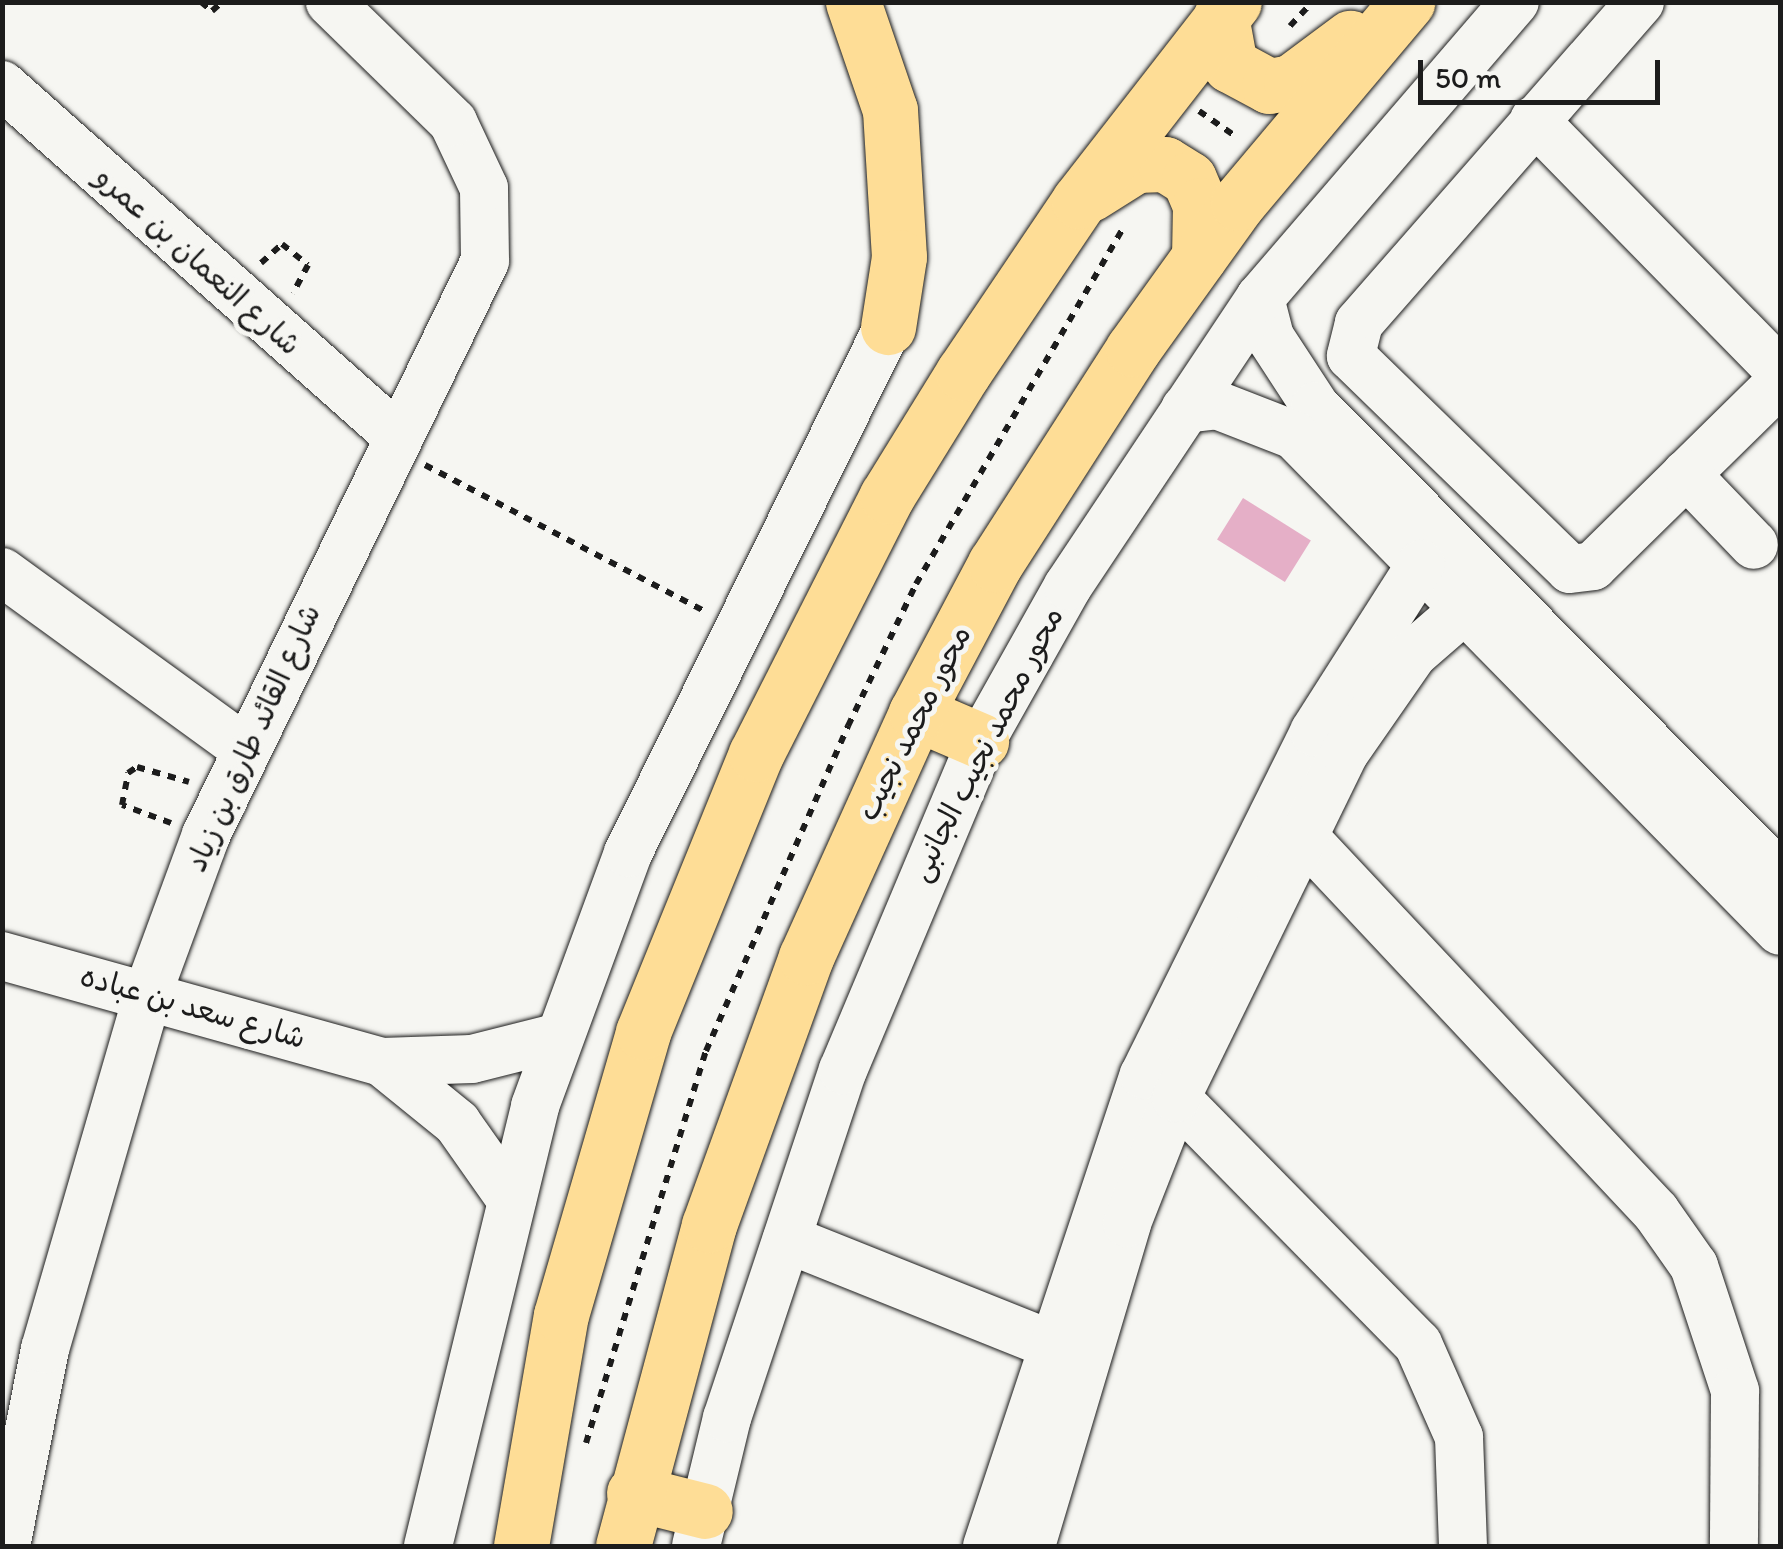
<!DOCTYPE html>
<html>
<head>
<meta charset="utf-8">
<style>
  body { margin:0 }
  #map { position:relative; width:1783px; height:1549px; overflow:hidden; background:#f6f6f2; font-family:Itim,"Playpen Sans Arabic",sans-serif }
  div>[style] { position:absolute }
  .building>* { inset:0; background:#e5afc7; transform-origin:0 0 }
  .path>* { height:6px; margin-top:-3px; transform-origin:0; background:repeating-linear-gradient(90deg,#1c1c1c 0 8px,transparent 0 16px) }
  .roads { filter:drop-shadow(0 0 2px #1c1c1c) drop-shadow(0 0 2px #1c1c1c) }
  .minor>* { height:48px; margin:-24px; padding:0 24px; transform-origin:24px; border-radius:24px; background:#f6f6f2 }
  .major>* { height:55px; margin:-27.5px; padding:0 27.5px; transform-origin:27.5px; border-radius:27.5px; background:#fedd96 }
  span { translate:-50% -50%; white-space:nowrap; text-align:center; line-height:1.15; -webkit-text-stroke:10px #f6f6f2; paint-order:stroke }
  .street-label { font-size:30px; color:#1c1c1c }
  .frame { position:absolute; inset:0; border:5px solid #1c1c1c; pointer-events:none }
  .scale { position:absolute; left:1418px; top:60px; width:242px; height:45px; box-sizing:border-box; border:5px solid #1c1c1c; border-top:0; padding-left:12px; font-size:30px; line-height:35px; white-space:nowrap; color:#1c1c1c; -webkit-text-stroke:8px #f6f6f2; paint-order:stroke }
</style>
</head>
<body>
<div id="map">
  <div class="building">
    <div style="left:1243px;top:498px;width:80px;height:49px;rotate:32deg"></div>
  </div>
  <div class="path">
    <div style="left:201px;top:2px;width:14px;rotate:39deg"></div>
    <div style="left:212px;top:11px;width:13px;rotate:-42deg"></div>
    <div style="left:1290px;top:26px;width:33px;rotate:-47deg"></div>
    <div style="left:1199px;top:111px;width:47px;rotate:34.7deg"></div>
    <div style="left:261px;top:263px;width:28px;rotate:-42deg"></div>
    <div style="left:282px;top:244px;width:33px;rotate:39deg"></div>
    <div style="left:308px;top:265px;width:32px;rotate:118deg"></div>
    <div style="left:425px;top:465px;width:317px;rotate:27.6deg"></div>
    <div style="left:171px;top:823px;width:52px;rotate:-159.8deg"></div>
    <div style="left:122px;top:805px;width:33px;rotate:-79deg"></div>
    <div style="left:128px;top:773px;width:11px;rotate:-34deg"></div>
    <div style="left:137px;top:767px;width:54px;rotate:16.1deg"></div>
    <div style="left:586px;top:1443px;width:410px;rotate:-73deg"></div>
    <div style="left:706px;top:1051px;width:355px;rotate:-66.4deg"></div>
    <div style="left:848px;top:726px;width:157px;rotate:-64.4deg"></div>
    <div style="left:916px;top:584px;width:415px;rotate:-59.8deg"></div>
  </div>
  <div class="roads">
    <div class="minor">
      <div style="left:1640px;top:2px;width:427px;rotate:131.2deg"></div>
      <div style="left:1359px;top:323px;width:34px;rotate:104deg"></div>
      <div style="left:1351px;top:356px;width:305px;rotate:44.2deg"></div>
      <div style="left:1570px;top:569px;width:23px;rotate:-7deg"></div>
      <div style="left:1593px;top:566px;width:262px;rotate:-44.5deg"></div>
      <div style="left:2px;top:85px;width:526px;rotate:41.61deg"></div>
      <div style="left:1534px;top:120px;width:351px;rotate:45.6deg"></div>
      <div style="left:1260px;top:298px;width:40px;rotate:75.6deg"></div>
      <div style="left:1270px;top:337px;width:82px;rotate:56.9deg"></div>
      <div style="left:1315px;top:406px;width:660px;rotate:45.25deg"></div>
      <div style="left:1185px;top:409px;width:32px;rotate:-7deg"></div>
      <div style="left:1217px;top:405px;width:83px;rotate:21.3deg"></div>
      <div style="left:1294px;top:435px;width:694px;rotate:45.58deg"></div>
      <div style="left:1686px;top:474px;width:98px;rotate:46.2deg"></div>
      <div style="left:2px;top:572px;width:298px;rotate:36deg"></div>
      <div style="left:1304px;top:837px;width:514px;rotate:46.81deg"></div>
      <div style="left:1656px;top:1212px;width:66px;rotate:54.9deg"></div>
      <div style="left:1694px;top:1266px;width:132px;rotate:71.8deg"></div>
      <div style="left:1735px;top:1391px;width:155px;rotate:90.4deg"></div>
      <div style="left:2px;top:956px;width:395px;rotate:15.6deg"></div>
      <div style="left:382px;top:1062px;width:90px;rotate:-1.9deg"></div>
      <div style="left:472px;top:1059px;width:90px;rotate:-14.2deg"></div>
      <div style="left:382px;top:1062px;width:97px;rotate:39.1deg"></div>
      <div style="left:457px;top:1123px;width:95px;rotate:54.8deg"></div>
      <div style="left:1176px;top:1098px;width:345px;rotate:45.5deg"></div>
      <div style="left:1418px;top:1344px;width:102px;rotate:66.2deg"></div>
      <div style="left:1459px;top:1437px;width:109px;rotate:87.9deg"></div>
      <div style="left:787px;top:1239px;width:315px;rotate:21.8deg"></div>
      <div style="left:6px;top:1546px;width:201px;rotate:-78.8deg"></div>
      <div style="left:45px;top:1349px;width:374px;rotate:-73.8deg"></div>
      <div style="left:149px;top:990px;width:165px;rotate:-69.8deg"></div>
      <div style="left:206px;top:835px;width:638px;rotate:-64.08deg"></div>
      <div style="left:485px;top:261px;width:73px;rotate:-90.8deg"></div>
      <div style="left:484px;top:188px;width:73px;rotate:-115.2deg"></div>
      <div style="left:453px;top:122px;width:172px;rotate:-135.7deg"></div>
      <div style="left:428px;top:1546px;width:453px;rotate:-76.3deg"></div>
      <div style="left:535px;top:1106px;width:270px;rotate:-69.8deg"></div>
      <div style="left:628px;top:853px;width:587px;rotate:-63.7deg"></div>
      <div style="left:696px;top:1546px;width:132px;rotate:-76.4deg"></div>
      <div style="left:727px;top:1418px;width:367px;rotate:-71.6deg"></div>
      <div style="left:843px;top:1070px;width:357px;rotate:-67.2deg"></div>
      <div style="left:981px;top:741px;width:178px;rotate:-60.7deg"></div>
      <div style="left:1068px;top:586px;width:346px;rotate:-56.3deg"></div>
      <div style="left:1260px;top:298px;width:391px;rotate:-49.3deg"></div>
      <div style="left:987px;top:1546px;width:496px;rotate:-71.6deg"></div>
      <div style="left:1144px;top:1075px;width:383px;rotate:-63.6deg"></div>
      <div style="left:1314px;top:732px;width:199px;rotate:-57.5deg"></div>
      <div style="left:1031px;top:1546px;width:337px;rotate:-73.4deg"></div>
      <div style="left:1127px;top:1223px;width:134px;rotate:-68.6deg"></div>
      <div style="left:1176px;top:1098px;width:385px;rotate:-64deg"></div>
      <div style="left:1345px;top:752px;width:119px;rotate:-55.2deg"></div>
      <div style="left:1413px;top:654px;width:69px;rotate:-40.9deg"></div>
    </div>
    <div class="major">
      <div style="left:853px;top:2px;width:114px;rotate:71.1deg"></div>
      <div style="left:890px;top:110px;width:147px;rotate:86.5deg"></div>
      <div style="left:899px;top:257px;width:71px;rotate:98.9deg"></div>
      <div style="left:1221px;top:16px;width:50px;rotate:79.6deg"></div>
      <div style="left:1230px;top:65px;width:44px;rotate:28.3deg"></div>
      <div style="left:1269px;top:86px;width:22px;rotate:-10deg"></div>
      <div style="left:1291px;top:82px;width:74px;rotate:-36.7deg"></div>
      <div style="left:1090px;top:194px;width:54px;rotate:-32.2deg"></div>
      <div style="left:1136px;top:165px;width:29px;rotate:-2deg"></div>
      <div style="left:1165px;top:164px;width:28px;rotate:32deg"></div>
      <div style="left:1189px;top:179px;width:28px;rotate:67deg"></div>
      <div style="left:1200px;top:205px;width:52px;rotate:91.1deg"></div>
      <div style="left:916px;top:713px;width:71px;rotate:23.3deg"></div>
      <div style="left:634px;top:1493px;width:73px;rotate:14.2deg"></div>
      <div style="left:521px;top:1546px;width:234px;rotate:-80.2deg"></div>
      <div style="left:561px;top:1315px;width:295px;rotate:-73.8deg"></div>
      <div style="left:643px;top:1032px;width:300px;rotate:-67.9deg"></div>
      <div style="left:756px;top:754px;width:289px;rotate:-63.1deg"></div>
      <div style="left:887px;top:496px;width:145px;rotate:-58.3deg"></div>
      <div style="left:963px;top:373px;width:207px;rotate:-56deg"></div>
      <div style="left:1079px;top:201px;width:252px;rotate:-52.1deg"></div>
      <div style="left:623px;top:1546px;width:332px;rotate:-75deg"></div>
      <div style="left:709px;top:1225px;width:285px;rotate:-70.1deg"></div>
      <div style="left:806px;top:957px;width:268px;rotate:-65.7deg"></div>
      <div style="left:916px;top:713px;width:169px;rotate:-62.1deg"></div>
      <div style="left:995px;top:564px;width:255px;rotate:-57.3deg"></div>
      <div style="left:1133px;top:349px;width:180px;rotate:-54.3deg"></div>
      <div style="left:1238px;top:203px;width:263px;rotate:-49.9deg"></div>
    </div>
  </div>
  <div class="street-label">
    <span style="left:198px;top:261px;rotate:42deg">شارع النعمان بن عمرو</span>
    <span style="left:914px;top:723px;rotate:-63deg">محور محمد نجيب</span>
    <span style="left:253px;top:738px;rotate:-66deg">شارع القائد طارق بن زياد</span>
    <span style="left:986px;top:744px;rotate:-63deg">محور محمد نجيب الجانبى</span>
    <span style="left:193px;top:1007px;rotate:16deg">شارع سعد بن عباده</span>
  </div>
  <div class="frame"></div>
  <div class="scale">50 m</div>
</div>
</body>
</html>
